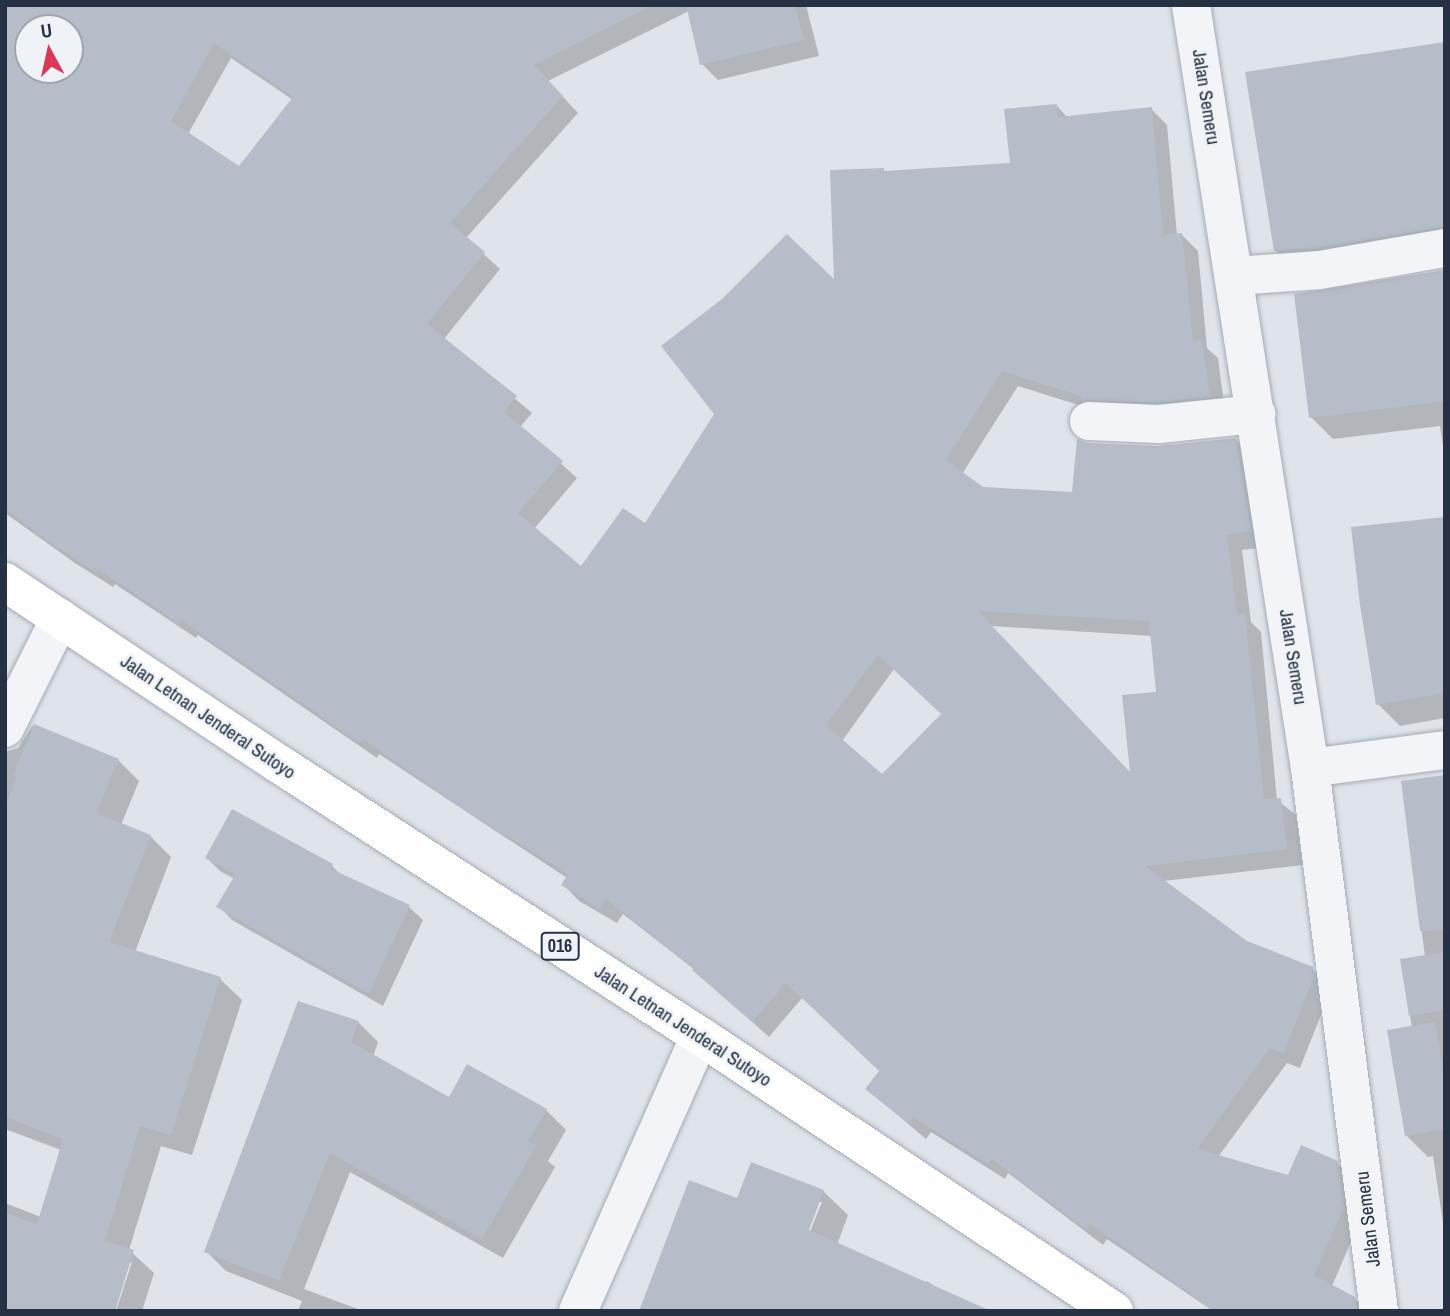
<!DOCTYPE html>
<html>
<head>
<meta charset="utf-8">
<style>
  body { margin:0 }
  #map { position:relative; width:1450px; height:1316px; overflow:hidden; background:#dfe4ea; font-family:"Archivo Narrow",sans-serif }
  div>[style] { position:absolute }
  .shadow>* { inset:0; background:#0003 }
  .building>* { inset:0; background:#b6bdc8 }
  .roads { filter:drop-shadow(0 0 2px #a4abb5) drop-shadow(0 0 2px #a4abb5) }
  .minor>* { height:38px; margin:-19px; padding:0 19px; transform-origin:19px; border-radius:19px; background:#f2f4f8 }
  .major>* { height:38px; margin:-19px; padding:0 19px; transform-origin:19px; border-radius:19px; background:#fff }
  span { translate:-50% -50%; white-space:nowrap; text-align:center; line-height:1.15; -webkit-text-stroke:5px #eff3f7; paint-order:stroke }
  .shield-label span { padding:2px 5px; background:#eff3f7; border:2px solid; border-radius:5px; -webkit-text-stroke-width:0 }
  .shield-label { font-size:18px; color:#263243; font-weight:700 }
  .street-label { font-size:19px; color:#263243 }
  .frame { position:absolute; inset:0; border:7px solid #263243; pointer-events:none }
  .north { position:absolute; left:14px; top:14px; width:70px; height:70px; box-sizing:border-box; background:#eff3f7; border:2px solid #9fa6af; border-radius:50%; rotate:352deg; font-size:19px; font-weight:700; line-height:28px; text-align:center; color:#263243 }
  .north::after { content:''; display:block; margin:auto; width:24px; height:32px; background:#dc3755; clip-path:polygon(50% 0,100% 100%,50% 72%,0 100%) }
</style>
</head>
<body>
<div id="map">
  <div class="shadow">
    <div style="clip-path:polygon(evenodd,5px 5px,806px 5px,819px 56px,718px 80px,702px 64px,689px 11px,548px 81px,578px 113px,466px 238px,500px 269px,444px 339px,532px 413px,520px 427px,577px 478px,534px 529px,581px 568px,645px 525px,836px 284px,883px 170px,886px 173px,1012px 164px,1057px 106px,1068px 118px,1151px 109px,1167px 125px,1177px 235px,1181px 234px,1198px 251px,1207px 348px,1218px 358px,1225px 412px,1091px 409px,1018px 386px,962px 474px,983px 489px,1074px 494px,1088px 445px,1158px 448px,1236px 440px,1252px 456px,1266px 547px,1242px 550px,1251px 622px,1261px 632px,1277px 800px,1296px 815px,1303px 865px,1163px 881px,1246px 943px,1312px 969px,1329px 985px,1330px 992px,1300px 1068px,1287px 1063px,1218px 1157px,1289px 1177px,1337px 1163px,1353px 1179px,1359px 1223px,1332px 1286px,1354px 1298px,1367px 1311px,1213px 1311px,1107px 1239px,1103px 1245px,1008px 1173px,1005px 1179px,931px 1132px,926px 1139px,867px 1089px,881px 1071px,802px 998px,769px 1037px,695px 970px,623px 914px,617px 923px,579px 901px,564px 885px,567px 878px,379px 754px,377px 758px,198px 635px,196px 638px,115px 584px,113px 587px,75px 563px,5px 513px,5px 5px,28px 28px,70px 28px,70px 70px,28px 70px,28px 28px,5px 5px,231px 58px,293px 100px,240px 168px,188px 134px,231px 58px,5px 5px,991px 626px,1153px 636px,1158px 693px,1132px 776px,991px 626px,5px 5px,894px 669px,943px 714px,882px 776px,842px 741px,894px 669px)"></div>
    <div style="clip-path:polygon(1445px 43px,1445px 251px,1297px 272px,1275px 250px)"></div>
    <div style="clip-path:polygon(1445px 272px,1445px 459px,1440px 426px,1333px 439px,1311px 417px)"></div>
    <div style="clip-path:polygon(1445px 519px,1445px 718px,1400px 726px,1378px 704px)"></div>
    <div style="clip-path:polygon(32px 726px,118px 760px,139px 781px,121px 825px,150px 836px,171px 857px,135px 952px,220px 979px,242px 1000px,192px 1155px,161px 1146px,129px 1250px,154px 1273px,142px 1311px,116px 1311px,132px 1262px,5px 1311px,5px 1203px,41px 1217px,61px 1150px,5px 1129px,5px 752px,18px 748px)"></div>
    <div style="clip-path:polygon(1445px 777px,1445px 1236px,1433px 1156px,1428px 1157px,1406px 1135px,1412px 1028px,1402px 961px,1425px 957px,1403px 782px)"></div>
    <div style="clip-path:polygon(207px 858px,332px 866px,343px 877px,409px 907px,423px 920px,383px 1006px,232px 920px,219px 906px,235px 879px,220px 871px)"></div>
    <div style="clip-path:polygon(358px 1022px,378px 1042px,373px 1057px,449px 1100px,546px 1110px,566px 1130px,548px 1161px,555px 1167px,503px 1258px,350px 1172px,304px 1289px,363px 1311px,298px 1311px,302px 1301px,226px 1271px,206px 1251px)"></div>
    <div style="clip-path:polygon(evenodd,752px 1164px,823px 1191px,848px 1215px,837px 1245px,926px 1284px,927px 1281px,970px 1311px,640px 1311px,690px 1182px,738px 1200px,752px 1164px,818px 1202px,822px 1202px,807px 1239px,804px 1238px,818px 1202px)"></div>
  </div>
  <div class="building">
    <div style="clip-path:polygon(evenodd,5px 5px,653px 5px,534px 65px,563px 96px,450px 223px,485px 252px,427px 324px,517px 396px,504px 412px,563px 461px,518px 513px,581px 566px,623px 508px,645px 523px,714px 414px,661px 346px,722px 299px,787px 234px,834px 279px,830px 170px,884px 168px,884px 171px,1010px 163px,1004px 109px,1057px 104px,1058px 117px,1152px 107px,1163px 235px,1182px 233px,1193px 342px,1202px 340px,1210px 397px,1158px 402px,1081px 401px,1081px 396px,1002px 371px,946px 460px,983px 487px,1072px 492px,1077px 439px,1088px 443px,1158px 446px,1236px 438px,1251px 531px,1227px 535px,1237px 615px,1245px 614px,1264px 799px,1281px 798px,1287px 849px,1145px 866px,1247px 941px,1313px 967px,1314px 976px,1284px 1053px,1270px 1048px,1197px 1149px,1288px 1175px,1301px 1145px,1338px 1161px,1344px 1207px,1314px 1275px,1355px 1297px,1357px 1311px,1215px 1311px,1090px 1224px,1086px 1230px,992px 1159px,988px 1164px,914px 1118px,909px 1124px,865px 1089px,879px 1071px,786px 983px,752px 1022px,692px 970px,694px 968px,606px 899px,600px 909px,561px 885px,568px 874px,462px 808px,363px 739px,360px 743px,181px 620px,179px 624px,98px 569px,96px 572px,57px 547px,5px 509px,5px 5px,28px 28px,70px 28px,70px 70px,28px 70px,28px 28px,5px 5px,214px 43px,293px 97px,239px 166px,171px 121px,214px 43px,5px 5px,978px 611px,1149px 621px,1156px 692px,1122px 695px,1130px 772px,978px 611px,5px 5px,878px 655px,941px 714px,882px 774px,826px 725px,878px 655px)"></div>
    <div style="clip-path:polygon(686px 5px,795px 5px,804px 40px,700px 65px)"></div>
    <div style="clip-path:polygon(1445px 42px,1445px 227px,1317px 248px,1274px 251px,1245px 72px)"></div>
    <div style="clip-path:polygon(1445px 270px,1445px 401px,1309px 418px,1294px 294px)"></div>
    <div style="clip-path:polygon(1445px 517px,1445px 693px,1376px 705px,1360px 605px,1351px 527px)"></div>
    <div style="clip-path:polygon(34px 724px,119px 759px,96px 813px,151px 835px,109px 942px,221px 977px,171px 1135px,140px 1126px,105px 1241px,134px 1250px,115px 1311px,5px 1311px,5px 1213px,37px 1224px,63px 1139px,5px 1117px,5px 806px,17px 777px,13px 775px)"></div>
    <div style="clip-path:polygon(1445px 775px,1445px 930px,1420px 931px,1401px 781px)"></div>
    <div style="clip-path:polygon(232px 809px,333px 864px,331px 869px,410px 905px,369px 994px,216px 907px,235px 875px,205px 858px)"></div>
    <div style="clip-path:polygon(1445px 952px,1445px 1010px,1409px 1016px,1400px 959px)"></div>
    <div style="clip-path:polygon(298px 1001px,359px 1021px,351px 1042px,449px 1097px,467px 1064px,547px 1109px,528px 1141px,536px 1146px,482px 1239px,330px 1153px,279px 1281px,204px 1252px)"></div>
    <div style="clip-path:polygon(1435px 1022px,1445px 1083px,1445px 1129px,1405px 1136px,1387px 1030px)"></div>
    <div style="clip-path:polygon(751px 1162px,824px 1190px,809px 1230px,991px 1311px,639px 1311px,689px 1180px,737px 1198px)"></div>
  </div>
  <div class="roads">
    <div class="minor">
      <div style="left:1191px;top:5px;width:772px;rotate:81.14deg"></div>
      <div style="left:1310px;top:768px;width:547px;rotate:82.76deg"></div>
      <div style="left:1235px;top:276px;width:85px;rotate:-4deg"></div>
      <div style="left:1320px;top:270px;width:127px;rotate:-10deg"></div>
      <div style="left:1089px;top:421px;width:70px;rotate:2.5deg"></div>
      <div style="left:1159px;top:424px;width:98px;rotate:-5.9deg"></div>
      <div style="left:5px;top:728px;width:123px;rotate:-63.4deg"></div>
      <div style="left:1310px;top:768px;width:136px;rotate:-7.6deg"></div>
      <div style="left:578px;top:1311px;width:301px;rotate:-66.1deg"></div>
    </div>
    <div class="major">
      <div style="left:5px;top:582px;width:329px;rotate:33.6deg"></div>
      <div style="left:279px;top:764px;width:501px;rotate:32.87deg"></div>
      <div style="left:700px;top:1036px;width:497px;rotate:33.6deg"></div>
    </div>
  </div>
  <div class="shield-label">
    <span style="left:560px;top:946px">016</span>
  </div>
  <div class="street-label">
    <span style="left:1206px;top:97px;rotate:81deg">Jalan Semeru</span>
    <span style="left:1293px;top:657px;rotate:81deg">Jalan Semeru</span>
    <span style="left:208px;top:717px;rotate:34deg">Jalan Letnan Jenderal Sutoyo</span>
    <span style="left:683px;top:1026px;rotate:33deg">Jalan Letnan Jenderal Sutoyo</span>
    <span style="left:1368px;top:1219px;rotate:-97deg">Jalan Semeru</span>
  </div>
  <div class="frame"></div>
  <div class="north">U</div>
</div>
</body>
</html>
